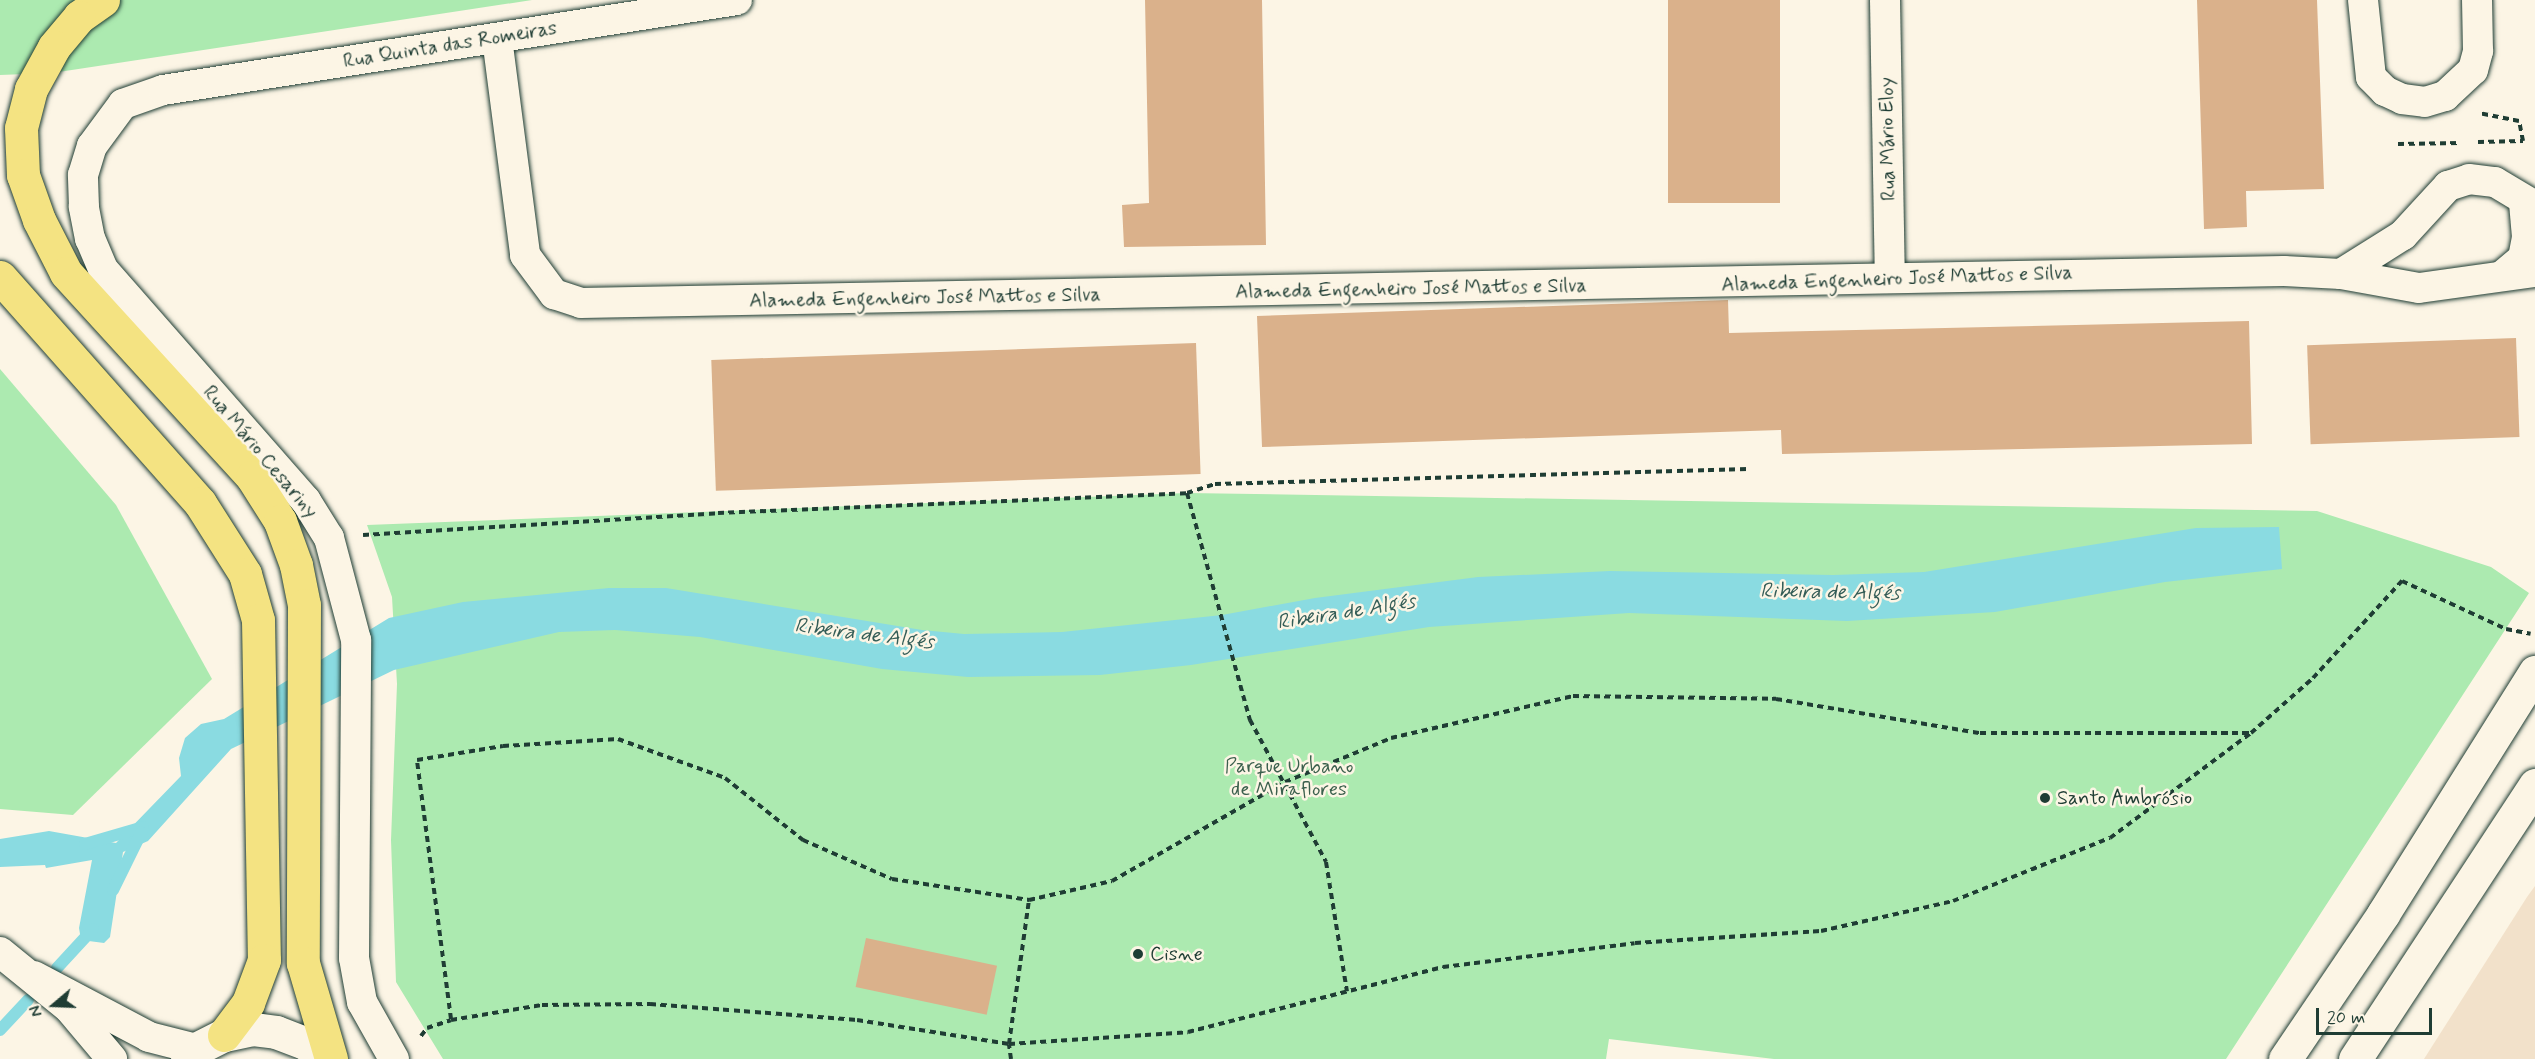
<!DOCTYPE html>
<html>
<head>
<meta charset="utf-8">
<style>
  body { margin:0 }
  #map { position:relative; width:2535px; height:1059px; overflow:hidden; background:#fcf5e5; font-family:Mynerve,sans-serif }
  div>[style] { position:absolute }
  .built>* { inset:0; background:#f2e1ca }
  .green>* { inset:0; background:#aceab0 }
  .water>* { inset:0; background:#8adbe1 }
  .stream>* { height:12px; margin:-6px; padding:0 6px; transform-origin:6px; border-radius:6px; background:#8adbe1 }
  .building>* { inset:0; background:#dab18b; transform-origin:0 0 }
  .path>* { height:4px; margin-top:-2px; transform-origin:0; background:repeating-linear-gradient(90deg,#1f3d34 0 6px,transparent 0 10.5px) }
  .roads { filter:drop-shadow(0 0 2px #1f3d34) drop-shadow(0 0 2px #1f3d34) }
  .minor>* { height:30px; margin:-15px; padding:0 15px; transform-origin:15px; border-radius:15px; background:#fcf5e5 }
  .tertiary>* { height:33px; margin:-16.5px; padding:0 16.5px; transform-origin:16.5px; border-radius:16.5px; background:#fcf5e5 }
  .motorway>* { height:33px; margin:-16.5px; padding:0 16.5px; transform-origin:16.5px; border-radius:16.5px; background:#f4e382 }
  .dots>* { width:16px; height:16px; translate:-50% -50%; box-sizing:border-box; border:3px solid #fcf5e5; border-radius:50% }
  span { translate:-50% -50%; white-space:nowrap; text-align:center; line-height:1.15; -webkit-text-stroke:5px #fcf5e5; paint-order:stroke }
  .street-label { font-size:20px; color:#1f3d34 }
  .park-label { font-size:20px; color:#3b604d }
  .poi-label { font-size:20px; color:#1f3d34 }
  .left { translate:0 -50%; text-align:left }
  .water-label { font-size:21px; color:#345d57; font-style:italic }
  .north { position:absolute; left:24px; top:975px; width:60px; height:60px; -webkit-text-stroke:4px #fcf5e5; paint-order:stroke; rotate:251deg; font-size:16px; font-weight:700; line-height:24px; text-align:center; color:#1f3d34 }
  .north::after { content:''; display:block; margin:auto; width:21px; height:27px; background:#1f3d34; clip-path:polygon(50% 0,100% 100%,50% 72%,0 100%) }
  .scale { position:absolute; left:2316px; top:1008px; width:116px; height:27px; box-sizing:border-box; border:3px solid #1f3d34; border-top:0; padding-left:8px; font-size:18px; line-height:21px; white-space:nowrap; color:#1f3d34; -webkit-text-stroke:4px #fcf5e5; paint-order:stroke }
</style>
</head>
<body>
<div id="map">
  <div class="built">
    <div style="clip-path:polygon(2535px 886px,2535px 1059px,2424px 1059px,2527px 897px)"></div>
  </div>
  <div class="green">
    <div style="clip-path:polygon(0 0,532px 0,52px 73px,0 75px)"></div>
    <div style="clip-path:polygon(0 369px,116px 505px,212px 679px,73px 815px,0 809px)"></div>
    <div style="clip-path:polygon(1187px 493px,2317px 511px,2491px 567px,2529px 593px,2226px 1059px,1774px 1059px,1609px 1039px,1606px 1059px,443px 1059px,396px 982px,391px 840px,397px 684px,392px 597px,367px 525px)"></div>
  </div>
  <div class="water">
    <div style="clip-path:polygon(2279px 527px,2282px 569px,2165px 582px,1995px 612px,1847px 621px,1629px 613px,1429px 627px,1191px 665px,1100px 675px,968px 677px,882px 669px,700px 637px,615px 630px,559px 632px,394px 670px,231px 749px,148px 841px,123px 852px,110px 937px,104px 943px,81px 940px,79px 928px,92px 860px,46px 868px,45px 865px,0 867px,0 839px,49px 831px,116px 843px,181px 776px,179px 758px,185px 738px,201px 724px,224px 719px,389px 618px,463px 602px,609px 588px,666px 588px,922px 630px,964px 634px,1062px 632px,1222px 615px,1315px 598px,1478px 577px,1610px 571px,1833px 575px,1924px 572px,2196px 528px)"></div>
  </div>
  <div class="stream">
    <div style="left:85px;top:844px;width:60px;rotate:-16.3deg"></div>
    <div style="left:113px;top:890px;width:64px;rotate:-63.8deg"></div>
    <div style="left:57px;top:968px;width:53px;rotate:-47.3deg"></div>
    <div style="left:0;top:1030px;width:41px;rotate:-47deg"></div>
  </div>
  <div class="building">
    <div style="clip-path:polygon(1145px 0,1262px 0,1266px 245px,1124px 247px,1122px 205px,1149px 203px)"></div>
    <div style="left:1668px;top:0;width:112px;height:203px"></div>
    <div style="clip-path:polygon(2197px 0,2317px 0,2324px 189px,2246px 191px,2247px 227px,2204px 229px)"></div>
    <div style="clip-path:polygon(1728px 300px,1729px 333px,2249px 321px,2252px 444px,1782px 454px,1781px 430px,1262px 447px,1257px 316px)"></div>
    <div style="left:2516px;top:338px;width:99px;height:209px;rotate:88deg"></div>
    <div style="left:1196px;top:343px;width:131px;height:485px;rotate:88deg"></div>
    <div style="left:866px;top:938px;width:134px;height:50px;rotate:12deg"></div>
  </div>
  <div class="path">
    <div style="left:2478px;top:142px;width:45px;rotate:-1.3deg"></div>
    <div style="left:2523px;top:141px;width:20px;rotate:-101deg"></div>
    <div style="left:2519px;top:121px;width:41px;rotate:-168.7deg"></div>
    <div style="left:2398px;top:144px;width:63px;rotate:-0.9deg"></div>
    <div style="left:1187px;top:493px;width:236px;rotate:74.5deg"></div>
    <div style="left:1250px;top:720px;width:161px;rotate:61.8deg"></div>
    <div style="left:1326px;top:862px;width:131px;rotate:80.8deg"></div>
    <div style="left:363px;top:535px;width:356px;rotate:-3.5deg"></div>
    <div style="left:718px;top:513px;width:469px;rotate:-2.4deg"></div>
    <div style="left:1187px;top:493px;width:29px;rotate:-18deg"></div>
    <div style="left:1215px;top:484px;width:533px;rotate:-1.61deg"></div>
    <div style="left:451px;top:1019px;width:261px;rotate:-97.5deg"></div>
    <div style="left:417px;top:760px;width:87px;rotate:-9.2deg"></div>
    <div style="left:503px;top:746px;width:115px;rotate:-3.5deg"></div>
    <div style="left:618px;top:739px;width:114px;rotate:20deg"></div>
    <div style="left:725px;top:778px;width:100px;rotate:38.5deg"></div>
    <div style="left:803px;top:840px;width:97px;rotate:23.7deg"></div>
    <div style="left:892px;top:879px;width:139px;rotate:8.7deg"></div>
    <div style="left:1029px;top:900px;width:85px;rotate:-12.9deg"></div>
    <div style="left:1112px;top:881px;width:199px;rotate:-29.8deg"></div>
    <div style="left:1285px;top:782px;width:115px;rotate:-22.5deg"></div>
    <div style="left:1391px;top:738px;width:187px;rotate:-13deg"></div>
    <div style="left:1573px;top:696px;width:203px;rotate:0.8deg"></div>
    <div style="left:1776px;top:699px;width:207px;rotate:9.5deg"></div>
    <div style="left:1980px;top:733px;width:270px"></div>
    <div style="left:421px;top:1036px;width:10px;rotate:-53deg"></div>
    <div style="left:427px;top:1028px;width:25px;rotate:-18deg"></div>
    <div style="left:451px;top:1020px;width:92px;rotate:-9.4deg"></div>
    <div style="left:542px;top:1005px;width:108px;rotate:-0.5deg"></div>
    <div style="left:650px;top:1004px;width:208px;rotate:4.4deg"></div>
    <div style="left:857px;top:1020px;width:154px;rotate:9deg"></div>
    <div style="left:1009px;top:1044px;width:179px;rotate:-3.8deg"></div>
    <div style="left:1188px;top:1032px;width:263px;rotate:-14.3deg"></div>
    <div style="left:1443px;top:967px;width:193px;rotate:-7.1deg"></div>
    <div style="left:1635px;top:943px;width:186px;rotate:-3.7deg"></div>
    <div style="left:1821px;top:931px;width:135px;rotate:-12.8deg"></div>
    <div style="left:1953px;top:901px;width:169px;rotate:-21.9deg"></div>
    <div style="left:2110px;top:838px;width:176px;rotate:-36.7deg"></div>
    <div style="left:2251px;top:733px;width:83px;rotate:-41.6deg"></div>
    <div style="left:2313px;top:678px;width:132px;rotate:-47.5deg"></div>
    <div style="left:2402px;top:581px;width:115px;rotate:24.8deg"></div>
    <div style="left:2506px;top:629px;width:25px;rotate:11deg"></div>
    <div style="left:1011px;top:1059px;width:15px;rotate:-98deg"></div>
    <div style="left:1009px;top:1044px;width:145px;rotate:-82.1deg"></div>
  </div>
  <div class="roads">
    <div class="minor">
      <div style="left:1885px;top:0;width:278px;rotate:89deg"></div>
      <div style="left:2363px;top:0;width:77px;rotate:84.1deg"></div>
      <div style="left:2371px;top:77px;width:20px;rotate:45deg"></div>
      <div style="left:2385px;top:91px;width:19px;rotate:25deg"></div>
      <div style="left:2402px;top:99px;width:23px;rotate:7deg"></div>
      <div style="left:2425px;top:102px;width:21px;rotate:-17deg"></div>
      <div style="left:2445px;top:96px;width:38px;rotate:-43deg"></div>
      <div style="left:2473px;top:70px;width:20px;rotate:-75deg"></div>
      <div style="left:2478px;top:51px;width:51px;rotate:-91.1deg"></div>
      <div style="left:497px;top:38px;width:219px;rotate:82.6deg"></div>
      <div style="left:525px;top:255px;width:49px;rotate:53.4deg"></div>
      <div style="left:554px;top:294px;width:28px;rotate:18deg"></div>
      <div style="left:581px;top:303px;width:1703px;rotate:-1.08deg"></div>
      <div style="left:2284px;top:271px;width:57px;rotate:3deg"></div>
      <div style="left:2341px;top:274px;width:79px;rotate:10.2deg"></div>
      <div style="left:2419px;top:288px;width:117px;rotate:-7.9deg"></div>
      <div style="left:2341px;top:274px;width:73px;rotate:-32.2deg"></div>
      <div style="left:2403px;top:235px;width:67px;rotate:-47.4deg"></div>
      <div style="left:2448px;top:186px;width:22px;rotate:-18deg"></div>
      <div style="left:2469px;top:179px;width:26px;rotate:7deg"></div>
      <div style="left:2495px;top:182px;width:47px;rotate:31deg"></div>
      <div style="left:2503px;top:275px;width:26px;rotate:-40deg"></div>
      <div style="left:2523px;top:258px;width:21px;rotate:-79deg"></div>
      <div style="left:2527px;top:237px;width:37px;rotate:-95deg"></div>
      <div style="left:0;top:952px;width:89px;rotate:39.1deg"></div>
      <div style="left:69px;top:1008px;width:67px;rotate:49.9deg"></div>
      <div style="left:34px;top:976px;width:130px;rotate:27.9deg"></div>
      <div style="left:149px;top:1037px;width:49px;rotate:14.3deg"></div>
      <div style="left:394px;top:1059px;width:65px;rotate:-119.3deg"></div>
      <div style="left:362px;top:1002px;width:45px;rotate:-100.3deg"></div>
      <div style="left:354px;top:958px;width:318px;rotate:-89.6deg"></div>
      <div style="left:356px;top:640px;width:106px;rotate:-104.8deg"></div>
      <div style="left:329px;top:538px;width:44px;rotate:-121.9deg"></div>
      <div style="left:306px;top:501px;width:308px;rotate:-131.2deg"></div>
      <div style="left:103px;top:269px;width:33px;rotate:-113deg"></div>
      <div style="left:90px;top:239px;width:33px;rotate:-101deg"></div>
      <div style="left:84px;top:207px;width:32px;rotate:-92deg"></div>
      <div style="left:83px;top:175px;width:30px;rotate:-73deg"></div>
      <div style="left:92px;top:146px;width:52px;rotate:-53.6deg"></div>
      <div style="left:123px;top:104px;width:42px;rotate:-19.3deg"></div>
      <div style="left:163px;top:90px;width:581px;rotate:-8.91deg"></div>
    </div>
    <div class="tertiary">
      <div style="left:187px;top:1059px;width:13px;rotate:-48deg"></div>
      <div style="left:196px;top:1049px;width:31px;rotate:-27deg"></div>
      <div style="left:224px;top:1035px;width:30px;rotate:-12deg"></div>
      <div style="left:253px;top:1029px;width:23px;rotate:7deg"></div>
      <div style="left:276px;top:1032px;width:31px;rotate:21deg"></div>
      <div style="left:305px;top:1043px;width:27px;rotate:36deg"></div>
      <div style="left:2285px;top:1059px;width:175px;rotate:-55.9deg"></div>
      <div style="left:2383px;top:914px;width:286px;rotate:-57.9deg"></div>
      <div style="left:2355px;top:1059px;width:328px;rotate:-56.7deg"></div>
    </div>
    <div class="motorway">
      <div style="left:103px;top:0;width:29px;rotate:145deg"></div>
      <div style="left:79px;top:17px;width:39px;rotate:130deg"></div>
      <div style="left:54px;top:47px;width:48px;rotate:118.7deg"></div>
      <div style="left:31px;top:89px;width:40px;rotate:104.4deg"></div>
      <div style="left:21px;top:128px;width:47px;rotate:87.6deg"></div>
      <div style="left:23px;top:175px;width:48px;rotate:70.4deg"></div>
      <div style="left:39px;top:220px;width:59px;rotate:63deg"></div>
      <div style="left:66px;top:273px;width:276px;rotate:47.6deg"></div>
      <div style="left:252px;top:477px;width:52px;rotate:57.5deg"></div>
      <div style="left:280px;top:521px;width:47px;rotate:70deg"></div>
      <div style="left:296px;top:565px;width:41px;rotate:78.7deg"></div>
      <div style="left:304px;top:605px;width:358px;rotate:90.2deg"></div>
      <div style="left:303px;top:963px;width:100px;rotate:73.7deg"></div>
      <div style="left:0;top:277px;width:302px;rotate:48.5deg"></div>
      <div style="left:200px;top:503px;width:84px;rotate:57.6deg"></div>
      <div style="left:245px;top:574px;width:48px;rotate:74.2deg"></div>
      <div style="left:258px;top:620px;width:340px;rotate:89deg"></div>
      <div style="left:264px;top:960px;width:46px;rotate:110.4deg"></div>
      <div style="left:248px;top:1003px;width:40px;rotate:127deg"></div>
    </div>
  </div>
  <div class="dots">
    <div style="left:2045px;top:798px;background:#1f3d34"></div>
    <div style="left:1138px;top:954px;background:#1f3d34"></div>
  </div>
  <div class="street-label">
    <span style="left:450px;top:45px;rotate:-9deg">Rua Quinta das Romeiras</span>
    <span style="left:1888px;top:139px;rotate:-91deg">Rua Mário Eloy</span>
    <span style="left:1897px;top:279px;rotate:-2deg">Alameda Engenheiro José Mattos e Silva</span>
    <span style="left:1411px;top:289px;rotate:-1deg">Alameda Engenheiro José Mattos e Silva</span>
    <span style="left:925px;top:298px;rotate:-1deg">Alameda Engenheiro José Mattos e Silva</span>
    <span style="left:260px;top:452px;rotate:50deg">Rua Mário Cesariny</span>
  </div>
  <div class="park-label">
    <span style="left:1289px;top:778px">Parque Urbano<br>de Miraflores</span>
  </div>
  <div class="poi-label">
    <span class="left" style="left:2057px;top:798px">Santo Ambrósio</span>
    <span class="left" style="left:1150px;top:954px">Cisne</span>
  </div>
  <div class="water-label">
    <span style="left:1830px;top:592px;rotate:1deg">Ribeira de Algés</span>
    <span style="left:1346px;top:612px;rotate:-9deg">Ribeira de Algés</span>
    <span style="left:864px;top:634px;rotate:7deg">Ribeira de Algés</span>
  </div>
  <div class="north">N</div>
  <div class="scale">20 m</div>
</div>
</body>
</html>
